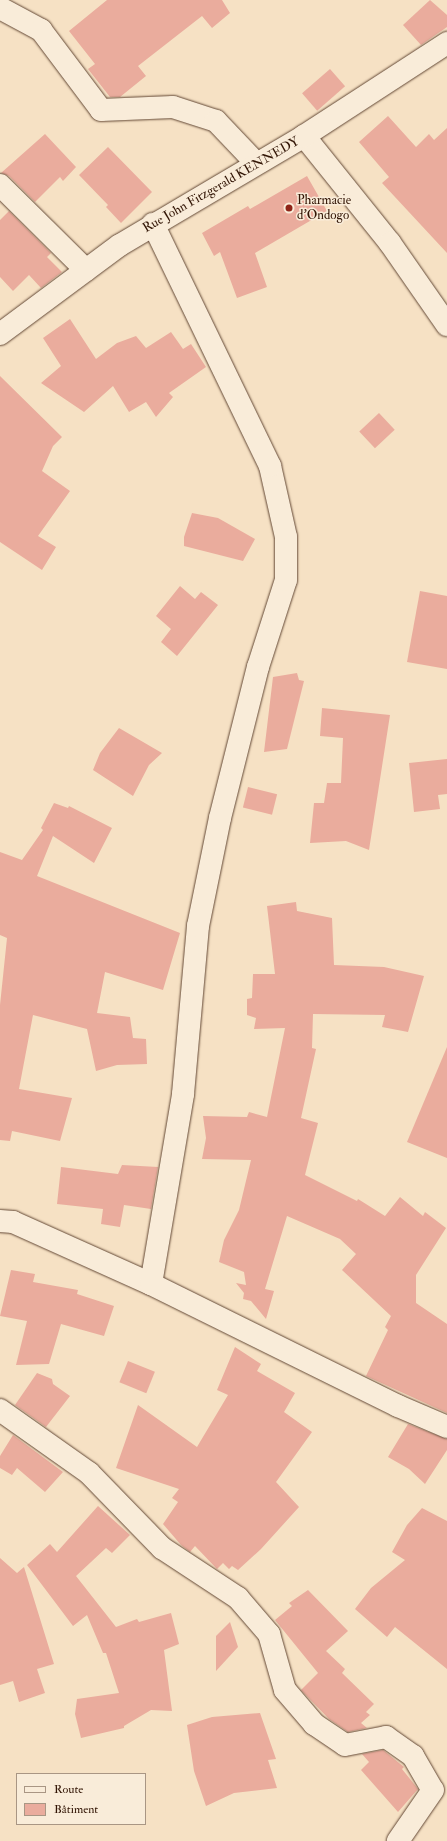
<!DOCTYPE html>
<html>
<head>
<meta charset="utf-8">
<style>
  body { margin:0 }
  #map { position:relative; width:447px; height:1841px; overflow:hidden; background:#f6e1c4; font-family:"IM FELL Double Pica",serif }
  div>[style] { position:absolute }
  .building>* { inset:0; background:#eaac9d; transform-origin:0 0 }
  .roads { filter:drop-shadow(0 0 1px #634835) drop-shadow(0 0 1px #634835) }
  .minor>* { height:22px; margin:-11px; padding:0 11px; transform-origin:11px; border-radius:11px; background:#f9ecd9 }
  .dots>* { width:11px; height:11px; translate:-50% -50%; box-sizing:border-box; border:2px solid #f9ecd9; border-radius:50% }
  span { translate:-50% -50%; white-space:nowrap; text-align:center; line-height:1.15; -webkit-text-stroke:3px #f9ecd9; paint-order:stroke }
  .street-label { font-size:13px; color:#321505 }
  .poi-label { font-size:13px; color:#321505 }
  .left { translate:0 -50%; text-align:left }
  .legend { position:absolute; left:16px; top:1773px; width:130px; height:52px; box-sizing:border-box; background:#f9ecd9; border:1px solid #a99684; margin:0; padding:5px 7px; list-style:none; font-size:12px; color:#321505 }
  .legend li { display:flex; align-items:center; gap:8px; height:20px }
  .legend b { width:20px; border:1px solid #a99684 }
</style>
</head>
<body>
<div id="map">
  <div class="building">
    <div style="clip-path:polygon(107px 0,222px 0,230px 13px,212px 28px,202px 16px,138px 66px,146px 76px,120px 97px,110px 97px,88px 69px,95px 64px,69px 31px)"></div>
    <div style="clip-path:polygon(430px 0,447px 15px,447px 27px,421px 45px,403px 25px)"></div>
    <div style="left:330px;top:69px;width:23px;height:37px;rotate:49deg"></div>
    <div style="clip-path:polygon(388px 116px,416px 147px,429px 134px,434px 140px,447px 128px,447px 253px,382px 183px,389px 177px,359px 142px)"></div>
    <div style="clip-path:polygon(45px 134px,76px 167px,63px 181px,60px 177px,35px 202px,9px 176px,1px 173px)"></div>
    <div style="clip-path:polygon(108px 147px,152px 192px,121px 223px,106px 207px,108px 205px,79px 175px)"></div>
    <div style="clip-path:polygon(307px 176px,327px 211px,255px 253px,267px 287px,237px 298px,220px 252px,214px 256px,202px 233px,248px 206px,250px 209px)"></div>
    <div style="clip-path:polygon(9px 211px,51px 253px,47px 257px,62px 272px,41px 288px,29px 275px,13px 291px,0 277px,0 220px)"></div>
    <div style="clip-path:polygon(70px 319px,96px 359px,117px 343px,136px 336px,146px 348px,171px 332px,183px 349px,191px 344px,206px 367px,169px 393px,173px 397px,156px 417px,146px 402px,129px 412px,113px 386px,84px 412px,41px 383px,61px 366px,43px 338px)"></div>
    <div style="clip-path:polygon(0 376px,62px 437px,53px 446px,42px 471px,70px 491px,38px 536px,56px 547px,42px 570px,0 542px)"></div>
    <div style="left:379px;top:413px;width:23px;height:27px;rotate:47deg"></div>
    <div style="clip-path:polygon(192px 513px,218px 518px,255px 539px,243px 561px,184px 546px,184px 537px)"></div>
    <div style="clip-path:polygon(180px 586px,195px 599px,201px 592px,218px 605px,177px 656px,161px 642px,171px 629px,156px 616px)"></div>
    <div style="clip-path:polygon(420px 591px,447px 596px,447px 669px,407px 662px)"></div>
    <div style="clip-path:polygon(297px 673px,299px 680px,304px 681px,287px 749px,264px 752px,273px 677px)"></div>
    <div style="clip-path:polygon(322px 708px,390px 715px,369px 850px,346px 841px,310px 843px,314px 803px,324px 803px,327px 783px,341px 783px,343px 738px,320px 736px)"></div>
    <div style="clip-path:polygon(119px 728px,162px 753px,149px 765px,133px 796px,93px 770px,100px 753px)"></div>
    <div style="clip-path:polygon(447px 759px,447px 794px,438px 795px,440px 809px,414px 812px,409px 763px)"></div>
    <div style="left:248px;top:787px;width:30px;height:21px;rotate:14deg"></div>
    <div style="clip-path:polygon(54px 803px,68px 808px,69px 806px,112px 828px,94px 863px,53px 836px,37px 876px,180px 933px,163px 990px,105px 972px,97px 1013px,130px 1017px,133px 1038px,146px 1039px,147px 1064px,117px 1065px,96px 1071px,87px 1029px,33px 1015px,19px 1089px,72px 1098px,60px 1141px,12px 1131px,10px 1141px,0 1140px,0 1005px,7px 938px,0 935px,0 852px,22px 860px,43px 830px,41px 828px)"></div>
    <div style="clip-path:polygon(296px 902px,297px 911px,332px 918px,334px 965px,384px 967px,424px 976px,408px 1032px,382px 1027px,385px 1015px,313px 1014px,312px 1048px,316px 1049px,301px 1118px,318px 1123px,305px 1175px,357px 1201px,358px 1199px,385px 1216px,400px 1197px,423px 1216px,425px 1212px,446px 1228px,416px 1275px,416px 1303px,447px 1324px,447px 1413px,366px 1376px,388px 1330px,385px 1327px,391px 1316px,342px 1270px,356px 1254px,340px 1239px,287px 1216px,265px 1289px,274px 1291px,266px 1319px,251px 1301px,243px 1299px,244px 1293px,236px 1283px,246px 1285px,244px 1272px,219px 1262px,224px 1240px,239px 1210px,251px 1160px,202px 1159px,206px 1138px,203px 1116px,247px 1117px,249px 1112px,267px 1117px,285px 1028px,254px 1029px,256px 1018px,247px 1015px,247px 999px,252px 998px,253px 974px,275px 974px,267px 906px)"></div>
    <div style="clip-path:polygon(447px 1047px,447px 1158px,407px 1142px)"></div>
    <div style="clip-path:polygon(122px 1165px,158px 1167px,151px 1209px,124px 1205px,120px 1227px,101px 1224px,103px 1209px,57px 1204px,61px 1167px,118px 1174px)"></div>
    <div style="clip-path:polygon(11px 1270px,35px 1274px,33px 1282px,78px 1290px,77px 1294px,114px 1306px,104px 1336px,61px 1324px,49px 1364px,16px 1365px,27px 1321px,0 1316px)"></div>
    <div style="clip-path:polygon(235px 1347px,261px 1364px,257px 1371px,295px 1393px,284px 1412px,312px 1432px,276px 1482px,299px 1507px,261px 1549px,238px 1570px,232px 1566px,229px 1569px,223px 1563px,217px 1569px,195px 1546px,190px 1552px,181px 1545px,163px 1524px,178px 1502px,172px 1498px,179px 1489px,116px 1468px,138px 1405px,197px 1447px,228px 1395px,217px 1390px)"></div>
    <div style="left:128px;top:1361px;width:29px;height:23px;rotate:22deg"></div>
    <div style="clip-path:polygon(37px 1373px,52px 1379px,53px 1384px,70px 1396px,46px 1427px,15px 1405px)"></div>
    <div style="clip-path:polygon(408px 1424px,447px 1439px,447px 1450px,425px 1484px,409px 1469px,388px 1457px)"></div>
    <div style="clip-path:polygon(13px 1435px,63px 1472px,45px 1492px,17px 1468px,12px 1475px,0 1468px,0 1456px)"></div>
    <div style="clip-path:polygon(98px 1506px,130px 1535px,112px 1553px,106px 1548px,76px 1576px,116px 1627px,137px 1619px,139px 1622px,171px 1613px,179px 1644px,164px 1650px,172px 1711px,151px 1710px,124px 1726px,124px 1728px,81px 1738px,75px 1714px,77px 1699px,119px 1693px,106px 1653px,103px 1653px,87px 1615px,73px 1626px,27px 1565px,50px 1544px,57px 1552px)"></div>
    <div style="clip-path:polygon(422px 1508px,447px 1521px,447px 1669px,395px 1627px,387px 1637px,355px 1609px,371px 1588px,405px 1560px,392px 1552px,407px 1525px)"></div>
    <div style="clip-path:polygon(0 1558px,17px 1573px,24px 1567px,54px 1664px,37px 1669px,45px 1693px,19px 1702px,13px 1681px,0 1685px)"></div>
    <div style="clip-path:polygon(308px 1590px,348px 1631px,326px 1651px,345px 1669px,342px 1673px,374px 1704px,366px 1712px,370px 1715px,361px 1723px,367px 1728px,348px 1732px,329px 1719px,301px 1690px,318px 1673px,275px 1620px,292px 1606px,289px 1603px)"></div>
    <div style="clip-path:polygon(230px 1622px,238px 1647px,216px 1671px,216px 1636px)"></div>
    <div style="clip-path:polygon(260px 1713px,276px 1759px,268px 1760px,277px 1788px,234px 1793px,206px 1806px,194px 1771px,187px 1725px,212px 1717px)"></div>
    <div style="clip-path:polygon(383px 1750px,404px 1767px,402px 1769px,418px 1789px,398px 1812px,361px 1770px,369px 1762px,362px 1754px)"></div>
  </div>
  <div class="roads">
    <div class="minor">
      <div style="left:0;top:8px;width:47px;rotate:28.2deg"></div>
      <div style="left:41px;top:30px;width:100px;rotate:53.1deg"></div>
      <div style="left:101px;top:110px;width:72px;rotate:-2.4deg"></div>
      <div style="left:173px;top:107px;width:45px;rotate:18deg"></div>
      <div style="left:216px;top:121px;width:58px;rotate:46.4deg"></div>
      <div style="left:304px;top:136px;width:137px;rotate:51.2deg"></div>
      <div style="left:390px;top:243px;width:100px;rotate:55.2deg"></div>
      <div style="left:0;top:185px;width:121px;rotate:44.7deg"></div>
      <div style="left:0;top:334px;width:149px;rotate:-36.6deg"></div>
      <div style="left:120px;top:245px;width:214px;rotate:-30.6deg"></div>
      <div style="left:304px;top:136px;width:171px;rotate:-33deg"></div>
      <div style="left:0;top:1221px;width:13px;rotate:4deg"></div>
      <div style="left:13px;top:1222px;width:151px;rotate:24.2deg"></div>
      <div style="left:151px;top:1284px;width:275px;rotate:26.3deg"></div>
      <div style="left:398px;top:1406px;width:53px;rotate:23.2deg"></div>
      <div style="left:151px;top:1284px;width:193px;rotate:-80.4deg"></div>
      <div style="left:183px;top:1094px;width:169px;rotate:-84.9deg"></div>
      <div style="left:198px;top:926px;width:110px;rotate:-78.5deg"></div>
      <div style="left:220px;top:818px;width:156px;rotate:-75.9deg"></div>
      <div style="left:258px;top:667px;width:91px;rotate:-72.2deg"></div>
      <div style="left:286px;top:580px;width:43px;rotate:-90deg"></div>
      <div style="left:286px;top:537px;width:73px;rotate:-102.7deg"></div>
      <div style="left:270px;top:466px;width:269px;rotate:-115.8deg"></div>
      <div style="left:0;top:1410px;width:109px;rotate:35.3deg"></div>
      <div style="left:89px;top:1473px;width:105px;rotate:45.8deg"></div>
      <div style="left:162px;top:1548px;width:91px;rotate:33.3deg"></div>
      <div style="left:238px;top:1598px;width:48px;rotate:49.3deg"></div>
      <div style="left:269px;top:1634px;width:58px;rotate:74.1deg"></div>
      <div style="left:285px;top:1690px;width:45px;rotate:49.5deg"></div>
      <div style="left:314px;top:1724px;width:37px;rotate:34deg"></div>
      <div style="left:345px;top:1745px;width:42px;rotate:-11deg"></div>
      <div style="left:386px;top:1737px;width:33px;rotate:35deg"></div>
      <div style="left:413px;top:1756px;width:39px;rotate:60deg"></div>
      <div style="left:433px;top:1790px;width:62px;rotate:124.5deg"></div>
    </div>
  </div>
  <div class="dots">
    <div style="left:289px;top:208px;background:#8f2418"></div>
  </div>
  <div class="street-label">
    <span style="left:221px;top:185px;rotate:-30deg">Rue John Fitzgerald KENNEDY</span>
  </div>
  <div class="poi-label">
    <span class="left" style="left:297px;top:208px">Pharmacie<br>d'Ondogo</span>
  </div>
  <ul class="legend">
  <li><b style="height:5px;background:#f9ecd9"></b>Route</li>
  <li><b style="height:11px;background:#eaac9d"></b>Bâtiment</li>
  </ul>
</div>
</body>
</html>
